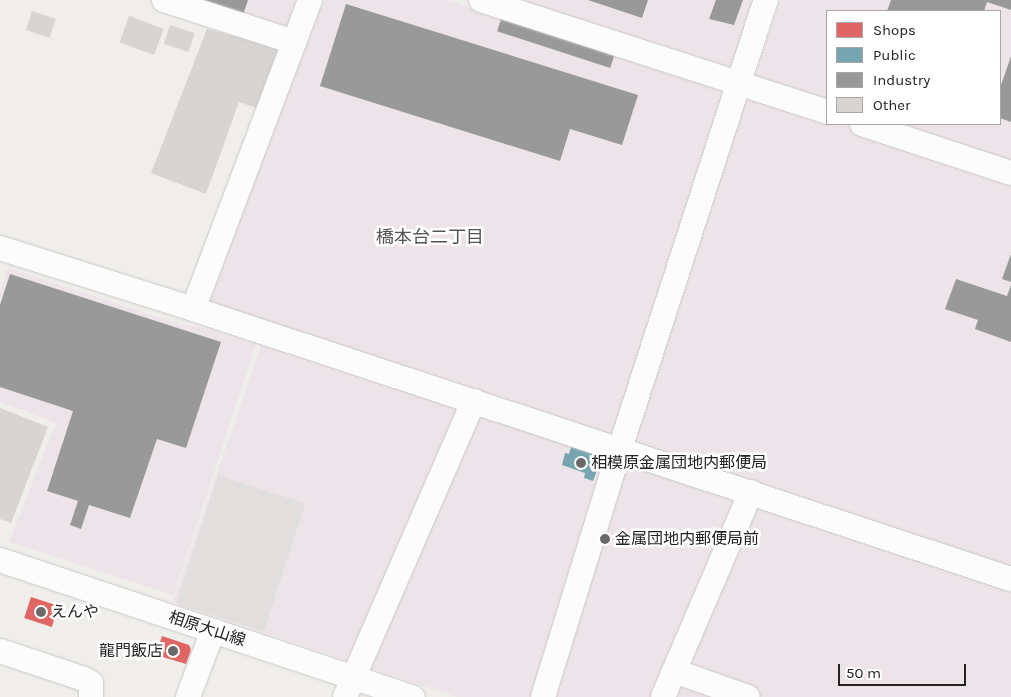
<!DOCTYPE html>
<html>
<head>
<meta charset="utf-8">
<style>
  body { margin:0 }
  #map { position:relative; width:1011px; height:697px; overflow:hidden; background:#f0eeeb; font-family:Karla,"Noto Sans JP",sans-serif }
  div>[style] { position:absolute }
  .industrial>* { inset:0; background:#ede4e9 }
  .parking>* { inset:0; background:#e0dfde; transform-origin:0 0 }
  .shops>* { inset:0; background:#e06666; transform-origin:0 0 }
  .public>* { inset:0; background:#76a5af }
  .industry>* { inset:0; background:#999; transform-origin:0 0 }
  .building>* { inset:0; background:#d7d4d2; transform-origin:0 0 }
  .roads { filter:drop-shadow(0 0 1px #c9c8c7) drop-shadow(0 0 1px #c9c8c7) }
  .minor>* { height:24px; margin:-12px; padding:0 12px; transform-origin:12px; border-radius:12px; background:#fdfcfc }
  .dots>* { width:14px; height:14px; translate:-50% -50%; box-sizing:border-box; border:2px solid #fff; border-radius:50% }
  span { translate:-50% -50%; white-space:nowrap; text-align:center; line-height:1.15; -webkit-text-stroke:5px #fff; paint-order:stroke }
  .poi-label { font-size:16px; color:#222 }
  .left { translate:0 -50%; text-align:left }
  .right { translate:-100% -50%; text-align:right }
  .street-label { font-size:16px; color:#222 }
  .neighbourhood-label { font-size:18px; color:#555 }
  .legend { position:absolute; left:826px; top:10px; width:175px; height:115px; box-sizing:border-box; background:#fff; border:1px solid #a7a7a7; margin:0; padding:6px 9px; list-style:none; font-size:15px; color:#222 }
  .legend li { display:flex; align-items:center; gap:10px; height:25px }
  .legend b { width:25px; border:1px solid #a7a7a7 }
  .scale { position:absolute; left:838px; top:664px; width:128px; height:22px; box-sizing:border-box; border:2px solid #222; border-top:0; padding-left:6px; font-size:15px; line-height:18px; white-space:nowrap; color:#222; -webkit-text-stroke:4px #fff; paint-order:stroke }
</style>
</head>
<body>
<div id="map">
  <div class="industrial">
    <div style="clip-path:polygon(182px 0,300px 0,287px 34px)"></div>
    <div style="clip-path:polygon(evenodd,324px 0,448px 0,748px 98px,780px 0,1011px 0,1011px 697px,457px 697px,173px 602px,269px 322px,208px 302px,324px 0,827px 11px,1000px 11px,1000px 124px,827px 124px,827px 11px)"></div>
    <div style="clip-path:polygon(510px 0,754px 0,734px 63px,722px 67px)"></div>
    <div style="clip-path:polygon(8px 268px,183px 325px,203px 327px,256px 344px,174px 595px,9px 542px,56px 423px,0 402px,0 293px)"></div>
  </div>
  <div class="parking">
    <div style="left:218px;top:475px;width:92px;height:135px;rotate:18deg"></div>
  </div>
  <div class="shops">
    <div style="left:31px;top:597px;width:29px;height:22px;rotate:18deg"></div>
    <div style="clip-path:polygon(162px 636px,189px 645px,191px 650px,186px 664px,156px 655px)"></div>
  </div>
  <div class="public">
    <div style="clip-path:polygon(571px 447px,597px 455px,600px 462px,593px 481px,584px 478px,585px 473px,562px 465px,565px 453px,569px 454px)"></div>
  </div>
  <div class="industry">
    <div style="clip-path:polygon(189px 0,248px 0,242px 18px)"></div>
    <div style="clip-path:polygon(588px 0,648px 0,642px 18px)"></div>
    <div style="clip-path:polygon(716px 0,743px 0,734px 25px,709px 19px)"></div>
    <div style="clip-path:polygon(891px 0,1011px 0,1011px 10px,987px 2px,984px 11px,887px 11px)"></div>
    <div style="clip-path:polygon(346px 4px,638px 95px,622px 145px,570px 129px,560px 161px,320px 86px)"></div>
    <div style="left:502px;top:16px;width:119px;height:16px;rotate:18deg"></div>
    <div style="clip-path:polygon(1011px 56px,1011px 122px,1000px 118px,1000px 88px)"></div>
    <div style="clip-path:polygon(1011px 254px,1011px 282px,1002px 279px)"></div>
    <div style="clip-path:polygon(10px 274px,221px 342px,186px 448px,157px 439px,130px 518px,89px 505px,81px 529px,70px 525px,78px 501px,47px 491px,73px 411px,0 387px,0 305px)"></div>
    <div style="clip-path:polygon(956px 279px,1007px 296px,1011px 285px,1011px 342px,975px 329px,978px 320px,945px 309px)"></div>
  </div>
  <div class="building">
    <div style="left:32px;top:11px;width:25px;height:20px;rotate:18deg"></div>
    <div style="left:129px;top:16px;width:37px;height:28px;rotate:20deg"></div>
    <div style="left:170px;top:25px;width:26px;height:20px;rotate:18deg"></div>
    <div style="clip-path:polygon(207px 29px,281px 49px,257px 108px,239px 102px,206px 194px,151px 173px)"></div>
    <div style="clip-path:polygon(0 408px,48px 427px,11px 523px,0 519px)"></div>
  </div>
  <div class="roads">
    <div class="minor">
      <div style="left:164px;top:0;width:137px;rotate:17.9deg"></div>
      <div style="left:310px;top:0;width:330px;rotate:110.7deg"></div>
      <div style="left:193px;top:309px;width:861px;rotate:18.27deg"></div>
      <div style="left:481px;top:0;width:364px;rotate:17.9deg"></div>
      <div style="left:862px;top:124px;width:157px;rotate:18.2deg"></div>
      <div style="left:0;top:248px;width:202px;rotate:17.5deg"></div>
      <div style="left:0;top:560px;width:435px;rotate:18.4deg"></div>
      <div style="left:0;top:651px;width:89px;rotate:18.4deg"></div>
      <div style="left:84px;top:679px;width:8px;rotate:30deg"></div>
      <div style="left:91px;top:683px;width:14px;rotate:90deg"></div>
      <div style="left:674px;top:671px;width:78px;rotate:19.4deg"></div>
      <div style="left:188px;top:697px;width:71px;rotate:-69.3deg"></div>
      <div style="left:345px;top:697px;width:323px;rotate:-66.5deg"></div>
      <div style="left:543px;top:697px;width:241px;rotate:-72.8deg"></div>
      <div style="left:614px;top:467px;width:491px;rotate:-72deg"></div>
      <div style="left:663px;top:697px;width:223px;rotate:-66.8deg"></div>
    </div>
  </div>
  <div class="dots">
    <div style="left:581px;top:463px;background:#6a6968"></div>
    <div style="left:605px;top:539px;background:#6a6968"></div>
    <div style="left:41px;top:612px;background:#6a6968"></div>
    <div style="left:173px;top:651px;background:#6a6968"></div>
  </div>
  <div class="poi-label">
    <span class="left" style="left:591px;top:463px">相模原金属団地内郵便局</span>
    <span class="left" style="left:615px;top:539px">金属団地内郵便局前</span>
    <span class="left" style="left:51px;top:612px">えんや</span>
    <span class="right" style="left:163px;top:651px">龍門飯店</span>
  </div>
  <div class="street-label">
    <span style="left:207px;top:629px;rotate:18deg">相原大山線</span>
  </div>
  <div class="neighbourhood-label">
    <span style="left:430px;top:237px">橋本台二丁目</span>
  </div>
  <ul class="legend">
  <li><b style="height:14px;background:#e06666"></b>Shops</li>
  <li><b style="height:14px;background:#76a5af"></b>Public</li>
  <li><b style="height:14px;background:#999"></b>Industry</li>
  <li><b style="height:14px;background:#d7d4d2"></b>Other</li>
  </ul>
  <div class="scale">50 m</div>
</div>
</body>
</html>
